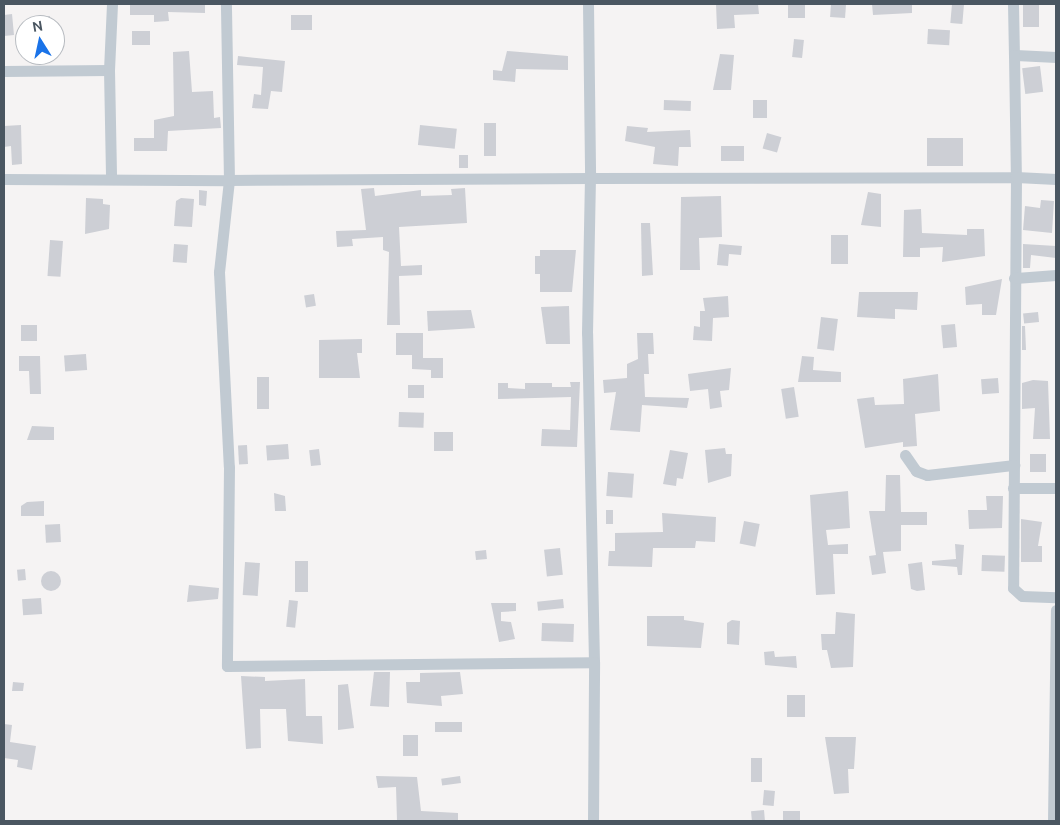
<!DOCTYPE html>
<html>
<head>
<meta charset="utf-8">
<style>
  body { margin:0 }
  #map { position:relative; width:1060px; height:825px; overflow:hidden; background:#f5f3f3; font-family:Ubuntu,sans-serif }
  div>[style] { position:absolute }
  .building>* { inset:0; background:#cdcfd5; transform-origin:0 0 }
  .round { border-radius:50% }
  .minor>* { height:11px; margin:-5.5px; padding:0 5.5px; transform-origin:5.5px; border-radius:5.5px; background:#c1cad2 }
  span { translate:-50% -50%; white-space:nowrap; text-align:center; line-height:1.15; -webkit-text-stroke:4px #fff; paint-order:stroke }
  .frame { position:absolute; inset:0; border:5px solid #4a5661; pointer-events:none }
  .north { position:absolute; left:15px; top:15px; width:50px; height:50px; box-sizing:border-box; background:#fff; border:1px solid #b7bbc0; border-radius:50%; rotate:350deg; font-size:14px; font-weight:700; line-height:20px; text-align:center; color:#4a5661 }
  .north::after { content:''; display:block; margin:auto; width:18px; height:22px; background:#1a73e8; clip-path:polygon(50% 0,100% 100%,50% 72%,0 100%) }
</style>
</head>
<body>
<div id="map">
  <div class="building">
    <div style="clip-path:polygon(130px 4px,205px 4px,205px 13px,168px 12px,169px 21px,154px 22px,154px 15px,130px 15px)"></div>
    <div style="clip-path:polygon(716px 4px,758px 4px,759px 14px,734px 15px,735px 28px,717px 29px)"></div>
    <div style="left:788px;top:4px;width:17px;height:14px"></div>
    <div style="left:831px;top:4px;width:15px;height:13px;rotate:4deg"></div>
    <div style="clip-path:polygon(872px 4px,912px 4px,912px 13px,873px 15px)"></div>
    <div style="left:952px;top:4px;width:12px;height:19px;rotate:5deg"></div>
    <div style="left:1023px;top:4px;width:16px;height:23px"></div>
    <div style="clip-path:polygon(12px 14px,14px 35px,4px 36px,4px 15px)"></div>
    <div style="left:291px;top:15px;width:21px;height:15px"></div>
    <div style="left:34px;top:16px;width:16px;height:9px"></div>
    <div style="left:928px;top:29px;width:22px;height:15px;rotate:3deg"></div>
    <div style="left:132px;top:31px;width:18px;height:14px"></div>
    <div style="left:794px;top:39px;width:10px;height:18px;rotate:6deg"></div>
    <div style="clip-path:polygon(189px 51px,192px 92px,213px 91px,214px 118px,220px 117px,221px 128px,168px 131px,167px 151px,134px 151px,134px 138px,154px 138px,154px 120px,174px 116px,173px 52px)"></div>
    <div style="clip-path:polygon(507px 51px,568px 56px,568px 70px,516px 69px,515px 82px,493px 80px,493px 70px,502px 71px)"></div>
    <div style="clip-path:polygon(720px 54px,734px 55px,731px 90px,713px 90px)"></div>
    <div style="clip-path:polygon(238px 56px,285px 61px,282px 92px,271px 91px,268px 109px,252px 108px,254px 94px,261px 95px,263px 67px,237px 65px)"></div>
    <div style="left:1040px;top:66px;width:26px;height:18px;rotate:83deg"></div>
    <div style="left:664px;top:100px;width:27px;height:10px;rotate:2deg"></div>
    <div style="left:753px;top:100px;width:14px;height:18px"></div>
    <div style="left:484px;top:123px;width:12px;height:33px"></div>
    <div style="clip-path:polygon(21px 125px,22px 164px,12px 165px,11px 146px,4px 147px,4px 126px)"></div>
    <div style="left:420px;top:125px;width:37px;height:20px;rotate:6deg"></div>
    <div style="clip-path:polygon(627px 126px,648px 128px,647px 132px,690px 130px,691px 147px,679px 147px,678px 166px,653px 164px,655px 147px,625px 141px)"></div>
    <div style="left:767px;top:133px;width:15px;height:16px;rotate:16deg"></div>
    <div style="left:927px;top:138px;width:36px;height:28px"></div>
    <div style="left:721px;top:146px;width:23px;height:15px"></div>
    <div style="left:459px;top:155px;width:9px;height:13px"></div>
    <div style="clip-path:polygon(374px 188px,375px 196px,421px 190px,421px 196px,452px 195px,451px 189px,465px 188px,467px 223px,399px 227px,401px 266px,422px 265px,422px 275px,399px 276px,400px 325px,387px 325px,389px 252px,383px 250px,383px 237px,352px 239px,353px 246px,337px 247px,336px 231px,366px 230px,361px 189px)"></div>
    <div style="clip-path:polygon(199px 190px,207px 191px,206px 206px,199px 205px)"></div>
    <div style="clip-path:polygon(868px 192px,881px 194px,881px 227px,861px 225px)"></div>
    <div style="clip-path:polygon(721px 196px,722px 237px,699px 238px,700px 270px,680px 270px,681px 197px)"></div>
    <div style="clip-path:polygon(86px 198px,103px 199px,103px 204px,110px 205px,109px 229px,85px 234px)"></div>
    <div style="clip-path:polygon(181px 198px,194px 199px,192px 227px,174px 226px,176px 201px)"></div>
    <div style="clip-path:polygon(1041px 200px,1054px 201px,1052px 233px,1023px 230px,1025px 206px,1040px 208px)"></div>
    <div style="clip-path:polygon(921px 209px,922px 233px,967px 235px,967px 229px,984px 229px,985px 256px,942px 262px,943px 247px,920px 248px,920px 257px,903px 257px,904px 210px)"></div>
    <div style="clip-path:polygon(641px 223px,650px 223px,653px 275px,642px 276px)"></div>
    <div style="left:831px;top:235px;width:17px;height:29px"></div>
    <div style="left:50px;top:240px;width:13px;height:36px;rotate:4deg"></div>
    <div style="left:174px;top:244px;width:14px;height:18px;rotate:4deg"></div>
    <div style="clip-path:polygon(719px 244px,742px 246px,741px 255px,729px 254px,728px 266px,717px 265px)"></div>
    <div style="clip-path:polygon(1023px 244px,1056px 246px,1056px 258px,1031px 255px,1030px 268px,1023px 268px)"></div>
    <div style="clip-path:polygon(540px 250px,576px 250px,572px 292px,540px 292px,540px 274px,535px 274px,535px 256px,540px 256px)"></div>
    <div style="clip-path:polygon(1002px 279px,996px 315px,982px 315px,982px 304px,966px 305px,965px 287px)"></div>
    <div style="clip-path:polygon(859px 292px,918px 292px,917px 310px,895px 309px,895px 319px,857px 317px)"></div>
    <div style="left:314px;top:294px;width:12px;height:10px;rotate:81deg"></div>
    <div style="clip-path:polygon(728px 296px,729px 317px,713px 318px,712px 341px,693px 340px,694px 326px,700px 327px,700px 311px,705px 311px,703px 298px)"></div>
    <div style="clip-path:polygon(569px 306px,570px 344px,546px 344px,541px 307px)"></div>
    <div style="clip-path:polygon(471px 310px,475px 328px,428px 331px,427px 311px)"></div>
    <div style="left:1038px;top:312px;width:10px;height:15px;rotate:84deg"></div>
    <div style="left:821px;top:317px;width:17px;height:32px;rotate:7deg"></div>
    <div style="left:955px;top:324px;width:23px;height:14px;rotate:85deg"></div>
    <div style="left:21px;top:325px;width:16px;height:16px"></div>
    <div style="clip-path:polygon(1022px 326px,1025px 326px,1026px 350px,1022px 350px)"></div>
    <div style="clip-path:polygon(396px 333px,423px 333px,423px 358px,443px 358px,443px 378px,431px 378px,431px 370px,412px 369px,412px 355px,396px 355px)"></div>
    <div style="clip-path:polygon(637px 333px,653px 333px,654px 354px,648px 354px,649px 374px,644px 374px,645px 397px,689px 398px,687px 408px,642px 405px,640px 432px,610px 430px,616px 392px,604px 393px,603px 380px,627px 378px,627px 364px,638px 359px)"></div>
    <div style="clip-path:polygon(362px 339px,362px 353px,357px 353px,360px 378px,319px 378px,319px 340px)"></div>
    <div style="left:86px;top:354px;width:16px;height:22px;rotate:86deg"></div>
    <div style="clip-path:polygon(19px 356px,40px 356px,41px 394px,30px 394px,29px 371px,19px 371px)"></div>
    <div style="clip-path:polygon(802px 356px,814px 357px,813px 370px,841px 372px,841px 382px,798px 382px)"></div>
    <div style="clip-path:polygon(731px 368px,729px 390px,720px 391px,722px 407px,710px 409px,708px 389px,690px 391px,688px 374px)"></div>
    <div style="clip-path:polygon(938px 374px,940px 411px,915px 414px,917px 446px,903px 447px,903px 442px,865px 448px,857px 399px,874px 397px,875px 405px,904px 404px,903px 379px)"></div>
    <div style="left:257px;top:377px;width:12px;height:32px"></div>
    <div style="left:998px;top:378px;width:15px;height:17px;rotate:86deg"></div>
    <div style="clip-path:polygon(1033px 380px,1048px 381px,1050px 439px,1033px 439px,1035px 408px,1022px 409px,1022px 383px)"></div>
    <div style="clip-path:polygon(570px 382px,580px 382px,577px 447px,541px 446px,542px 429px,570px 430px,571px 397px,498px 399px,498px 383px,508px 383px,508px 388px,525px 389px,525px 383px,552px 383px,552px 387px,571px 387px)"></div>
    <div style="left:408px;top:385px;width:16px;height:13px"></div>
    <div style="left:794px;top:387px;width:30px;height:13px;rotate:81deg"></div>
    <div style="left:399px;top:412px;width:25px;height:15px;rotate:2deg"></div>
    <div style="clip-path:polygon(32px 426px,54px 427px,54px 440px,27px 440px)"></div>
    <div style="left:434px;top:432px;width:19px;height:19px"></div>
    <div style="left:288px;top:444px;width:15px;height:22px;rotate:86deg"></div>
    <div style="left:247px;top:445px;width:19px;height:9px;rotate:87deg"></div>
    <div style="clip-path:polygon(725px 448px,726px 454px,732px 454px,731px 476px,708px 483px,705px 450px)"></div>
    <div style="left:319px;top:449px;width:16px;height:10px;rotate:83deg"></div>
    <div style="clip-path:polygon(670px 450px,688px 453px,683px 479px,677px 478px,676px 486px,663px 484px)"></div>
    <div style="left:1030px;top:454px;width:16px;height:18px"></div>
    <div style="left:608px;top:472px;width:26px;height:24px;rotate:4deg"></div>
    <div style="clip-path:polygon(886px 475px,900px 475px,901px 512px,927px 512px,927px 525px,901px 525px,901px 551px,883px 552px,886px 573px,872px 575px,869px 556px,876px 555px,869px 511px,885px 511px)"></div>
    <div style="clip-path:polygon(848px 491px,850px 528px,826px 530px,828px 545px,848px 544px,848px 554px,833px 554px,835px 594px,816px 595px,810px 495px)"></div>
    <div style="clip-path:polygon(274px 493px,285px 496px,286px 511px,275px 511px)"></div>
    <div style="clip-path:polygon(986px 496px,1003px 496px,1002px 528px,969px 529px,968px 510px,987px 510px)"></div>
    <div style="clip-path:polygon(44px 501px,44px 516px,21px 516px,21px 506px,27px 502px)"></div>
    <div style="left:606px;top:510px;width:7px;height:14px"></div>
    <div style="clip-path:polygon(662px 513px,716px 517px,715px 542px,696px 541px,695px 548px,653px 548px,652px 567px,608px 566px,609px 551px,615px 551px,615px 533px,663px 532px)"></div>
    <div style="clip-path:polygon(1021px 519px,1042px 522px,1038px 546px,1042px 546px,1042px 562px,1021px 562px)"></div>
    <div style="left:744px;top:521px;width:16px;height:23px;rotate:11deg"></div>
    <div style="left:60px;top:524px;width:18px;height:15px;rotate:87deg"></div>
    <div style="clip-path:polygon(955px 544px,964px 545px,962px 575px,958px 575px,957px 567px,932px 565px,932px 561px,956px 559px)"></div>
    <div style="left:560px;top:548px;width:27px;height:16px;rotate:84deg"></div>
    <div style="left:486px;top:550px;width:9px;height:11px;rotate:84deg"></div>
    <div style="left:982px;top:555px;width:23px;height:16px;rotate:2deg"></div>
    <div style="left:295px;top:561px;width:13px;height:31px"></div>
    <div style="left:245px;top:562px;width:15px;height:33px;rotate:4deg"></div>
    <div style="clip-path:polygon(922px 562px,925px 590px,917px 591px,911px 589px,908px 564px)"></div>
    <div style="left:25px;top:569px;width:11px;height:8px;rotate:85deg"></div>
    <div class="round" style="left:41px;top:571px;width:20px;height:20px"></div>
    <div style="clip-path:polygon(189px 585px,219px 588px,218px 599px,187px 602px)"></div>
    <div style="left:41px;top:598px;width:16px;height:19px;rotate:86deg"></div>
    <div style="left:563px;top:599px;width:9px;height:26px;rotate:84deg"></div>
    <div style="left:289px;top:600px;width:9px;height:27px;rotate:6deg"></div>
    <div style="clip-path:polygon(491px 603px,516px 603px,516px 611px,501px 612px,501px 621px,511px 622px,515px 639px,499px 642px)"></div>
    <div style="clip-path:polygon(836px 612px,855px 614px,853px 667px,831px 668px,827px 650px,822px 650px,821px 634px,835px 634px)"></div>
    <div style="clip-path:polygon(647px 616px,684px 616px,684px 620px,704px 623px,701px 648px,647px 646px)"></div>
    <div style="clip-path:polygon(732px 620px,740px 621px,739px 645px,727px 644px,727px 623px)"></div>
    <div style="left:542px;top:623px;width:32px;height:18px;rotate:2deg"></div>
    <div style="clip-path:polygon(774px 651px,775px 657px,796px 656px,797px 668px,765px 665px,764px 652px)"></div>
    <div style="clip-path:polygon(374px 672px,390px 672px,389px 707px,370px 706px)"></div>
    <div style="clip-path:polygon(460px 672px,463px 694px,441px 696px,442px 706px,407px 703px,406px 682px,420px 682px,420px 673px)"></div>
    <div style="clip-path:polygon(241px 676px,265px 677px,265px 681px,305px 679px,306px 716px,322px 716px,323px 744px,288px 741px,286px 709px,260px 709px,261px 748px,246px 749px)"></div>
    <div style="clip-path:polygon(13px 682px,24px 683px,23px 691px,12px 691px)"></div>
    <div style="clip-path:polygon(348px 684px,354px 728px,338px 730px,338px 685px)"></div>
    <div style="left:787px;top:695px;width:18px;height:22px"></div>
    <div style="left:435px;top:722px;width:27px;height:10px"></div>
    <div style="clip-path:polygon(4px 724px,12px 725px,10px 742px,36px 746px,32px 770px,17px 767px,18px 760px,4px 758px)"></div>
    <div style="left:403px;top:735px;width:15px;height:21px"></div>
    <div style="clip-path:polygon(825px 737px,856px 737px,854px 769px,848px 769px,849px 793px,834px 794px)"></div>
    <div style="left:751px;top:758px;width:11px;height:24px"></div>
    <div style="clip-path:polygon(376px 776px,417px 777px,421px 811px,458px 813px,458px 821px,397px 821px,396px 787px,378px 788px)"></div>
    <div style="left:460px;top:776px;width:7px;height:19px;rotate:82deg"></div>
    <div style="left:764px;top:790px;width:11px;height:15px;rotate:5deg"></div>
    <div style="left:764px;top:810px;width:11px;height:13px;rotate:85deg"></div>
    <div style="left:783px;top:811px;width:17px;height:10px"></div>
  </div>
  <div class="minor">
    <div style="left:588px;top:4px;width:174px;rotate:89.3deg"></div>
    <div style="left:590px;top:178px;width:361px;rotate:179.7deg"></div>
    <div style="left:229px;top:180px;width:93px;rotate:96.2deg"></div>
    <div style="left:219px;top:272px;width:195px;rotate:87.1deg"></div>
    <div style="left:229px;top:467px;width:199px;rotate:90.6deg"></div>
    <div style="left:227px;top:666px;width:367px;rotate:-0.6deg"></div>
    <div style="left:594px;top:662px;width:329px;rotate:-91.2deg"></div>
    <div style="left:587px;top:333px;width:155px;rotate:-88.9deg"></div>
    <div style="left:590px;top:178px;width:426px;rotate:-0.1deg"></div>
    <div style="left:1016px;top:177px;width:411px;rotate:90.4deg"></div>
    <div style="left:1013px;top:588px;width:12px;rotate:42deg"></div>
    <div style="left:1022px;top:596px;width:34px;rotate:2deg"></div>
    <div style="left:1013px;top:4px;width:51px;rotate:88.9deg"></div>
    <div style="left:1056px;top:57px;width:42px;rotate:-177.3deg"></div>
    <div style="left:1014px;top:55px;width:122px;rotate:89.1deg"></div>
    <div style="left:1016px;top:177px;width:40px;rotate:2.9deg"></div>
    <div style="left:109px;top:70px;width:66px;rotate:-87.4deg"></div>
    <div style="left:4px;top:71px;width:105px;rotate:-0.5deg"></div>
    <div style="left:109px;top:70px;width:109px;rotate:88.9deg"></div>
    <div style="left:4px;top:179px;width:225px;rotate:0.3deg"></div>
    <div style="left:229px;top:180px;width:176px;rotate:-91deg"></div>
    <div style="left:1014px;top:278px;width:42px;rotate:-4.1deg"></div>
    <div style="left:905px;top:455px;width:19px;rotate:55deg"></div>
    <div style="left:916px;top:471px;width:12px;rotate:20deg"></div>
    <div style="left:927px;top:475px;width:88px;rotate:-6.6deg"></div>
    <div style="left:1013px;top:488px;width:43px"></div>
    <div style="left:593px;top:821px;width:159px;rotate:-89.6deg"></div>
    <div style="left:1053px;top:821px;width:211px;rotate:-89.2deg"></div>
  </div>
  <div class="frame"></div>
  <div class="north">N</div>
</div>
</body>
</html>
